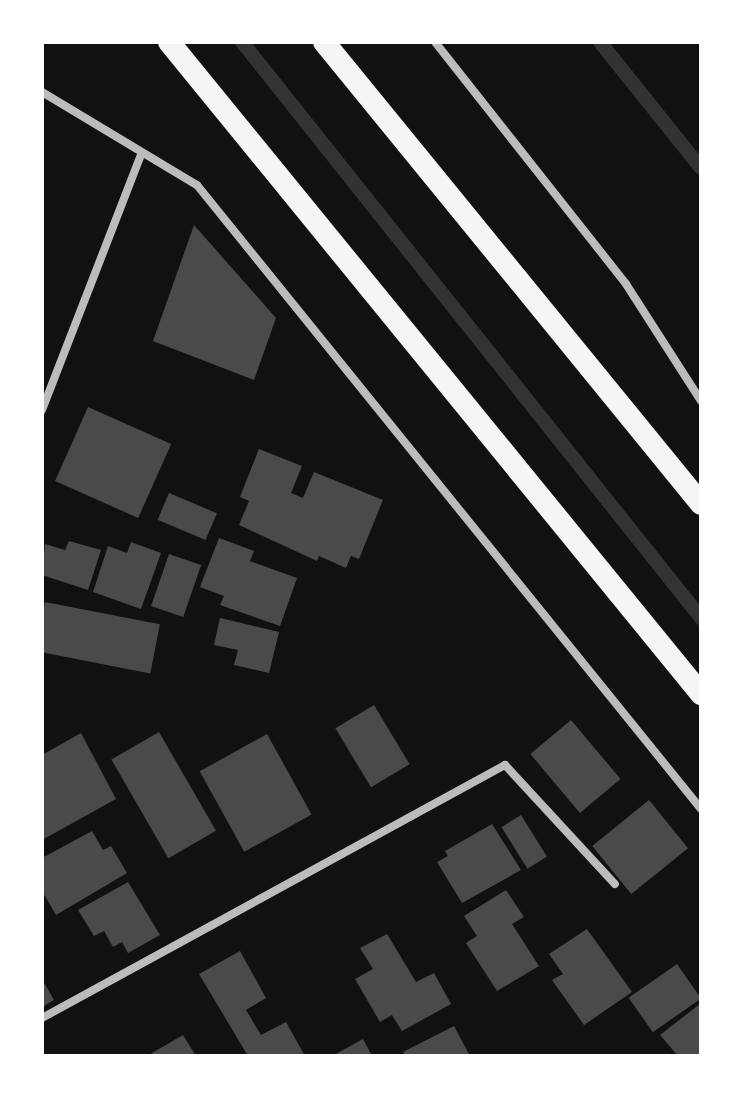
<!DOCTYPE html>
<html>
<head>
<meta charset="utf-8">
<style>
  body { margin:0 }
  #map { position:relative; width:743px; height:1098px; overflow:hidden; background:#111; font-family:"Work Sans",sans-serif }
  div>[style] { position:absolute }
  .stream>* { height:14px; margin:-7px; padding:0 7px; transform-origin:7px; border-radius:7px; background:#333 }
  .building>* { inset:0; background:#4a4a4a; transform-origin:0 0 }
  .minor>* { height:8px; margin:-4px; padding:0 4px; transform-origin:4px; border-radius:4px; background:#bcbcbc }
  .trunk>* { height:22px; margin:-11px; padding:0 11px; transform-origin:11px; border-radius:11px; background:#f5f5f5 }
  span { translate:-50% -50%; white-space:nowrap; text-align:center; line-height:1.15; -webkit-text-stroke:6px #fff; paint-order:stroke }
  .frame { position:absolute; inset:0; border:44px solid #fff; pointer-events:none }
</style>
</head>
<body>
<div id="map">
  <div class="stream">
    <div style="left:242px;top:42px;width:737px;rotate:51.45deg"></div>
    <div style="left:600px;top:42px;width:161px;rotate:51.3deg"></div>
  </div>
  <div class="building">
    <div style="clip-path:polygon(194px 225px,276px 318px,254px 380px,153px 341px)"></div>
    <div style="left:88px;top:407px;width:91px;height:81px;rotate:24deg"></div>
    <div style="clip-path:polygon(259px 449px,302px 466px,291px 493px,303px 498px,314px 472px,383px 500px,359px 559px,351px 556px,346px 568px,319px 556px,317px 561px,239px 525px,249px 501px,240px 497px)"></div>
    <div style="left:169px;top:493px;width:52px;height:29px;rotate:23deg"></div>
    <div style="clip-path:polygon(219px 538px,254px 551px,250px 561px,297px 578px,280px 626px,220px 605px,224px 596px,200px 587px)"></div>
    <div style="clip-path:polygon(69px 541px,101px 550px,88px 590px,42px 575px,45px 544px,65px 550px)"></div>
    <div style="clip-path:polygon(131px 542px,161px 553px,141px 609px,93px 592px,108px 546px,127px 553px)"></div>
    <div style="left:169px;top:554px;width:34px;height:55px;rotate:19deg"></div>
    <div style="left:45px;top:602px;width:117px;height:50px;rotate:11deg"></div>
    <div style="clip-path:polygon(220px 618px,279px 632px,269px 673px,234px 665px,238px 650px,214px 645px)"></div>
    <div style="left:374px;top:705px;width:69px;height:45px;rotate:59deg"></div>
    <div style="left:571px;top:720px;width:77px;height:53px;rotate:50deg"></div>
    <div style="left:159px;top:732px;width:114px;height:55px;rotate:60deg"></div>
    <div style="clip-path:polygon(81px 733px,116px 799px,42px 840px,42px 755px)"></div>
    <div style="left:267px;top:734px;width:92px;height:77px;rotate:61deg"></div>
    <div style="left:649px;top:800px;width:62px;height:73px;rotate:51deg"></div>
    <div style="left:521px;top:815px;width:49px;height:23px;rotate:58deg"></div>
    <div style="clip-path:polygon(492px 824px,521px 870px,462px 903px,437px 862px,448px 856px,445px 851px)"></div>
    <div style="clip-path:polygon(92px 831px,103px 850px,111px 846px,127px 873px,56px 915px,42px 891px,42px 858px)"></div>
    <div style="clip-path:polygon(128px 882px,160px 935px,128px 953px,122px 942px,113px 947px,104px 931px,94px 936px,78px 910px)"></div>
    <div style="clip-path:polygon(506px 890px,524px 917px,512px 924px,539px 966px,497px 991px,466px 943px,477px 936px,464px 916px)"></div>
    <div style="clip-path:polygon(587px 929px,632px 992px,584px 1025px,552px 980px,563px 974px,549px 954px)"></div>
    <div style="clip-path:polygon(387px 934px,416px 982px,434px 973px,451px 1004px,402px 1031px,392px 1015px,380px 1022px,355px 979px,373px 969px,360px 948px)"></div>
    <div style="clip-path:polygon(240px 951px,266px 998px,246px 1010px,261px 1035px,286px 1022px,305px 1056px,248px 1056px,199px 974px)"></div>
    <div style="left:677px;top:964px;width:42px;height:59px;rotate:55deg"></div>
    <div style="clip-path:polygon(42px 979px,54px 1000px,42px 1007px)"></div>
    <div style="clip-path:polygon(701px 1003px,701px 1056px,678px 1056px,660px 1035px)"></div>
    <div style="clip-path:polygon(454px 1026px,470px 1056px,406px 1056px,403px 1052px)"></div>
    <div style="clip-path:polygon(183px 1035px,196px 1056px,147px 1056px)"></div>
    <div style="clip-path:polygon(363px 1039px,372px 1056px,332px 1056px)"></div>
  </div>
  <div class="minor">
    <div style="left:435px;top:42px;width:308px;rotate:51.7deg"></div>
    <div style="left:626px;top:284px;width:139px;rotate:57.3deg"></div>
    <div style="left:42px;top:92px;width:181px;rotate:31deg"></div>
    <div style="left:197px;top:185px;width:802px;rotate:51.07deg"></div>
    <div style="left:42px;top:410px;width:274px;rotate:-68.8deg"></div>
    <div style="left:42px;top:1018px;width:528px;rotate:-28.65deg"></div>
    <div style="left:505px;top:765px;width:162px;rotate:47.3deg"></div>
  </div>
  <div class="trunk">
    <div style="left:169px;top:42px;width:842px;rotate:50.79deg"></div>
    <div style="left:324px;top:42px;width:596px;rotate:50.78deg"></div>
  </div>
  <div class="frame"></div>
</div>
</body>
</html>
